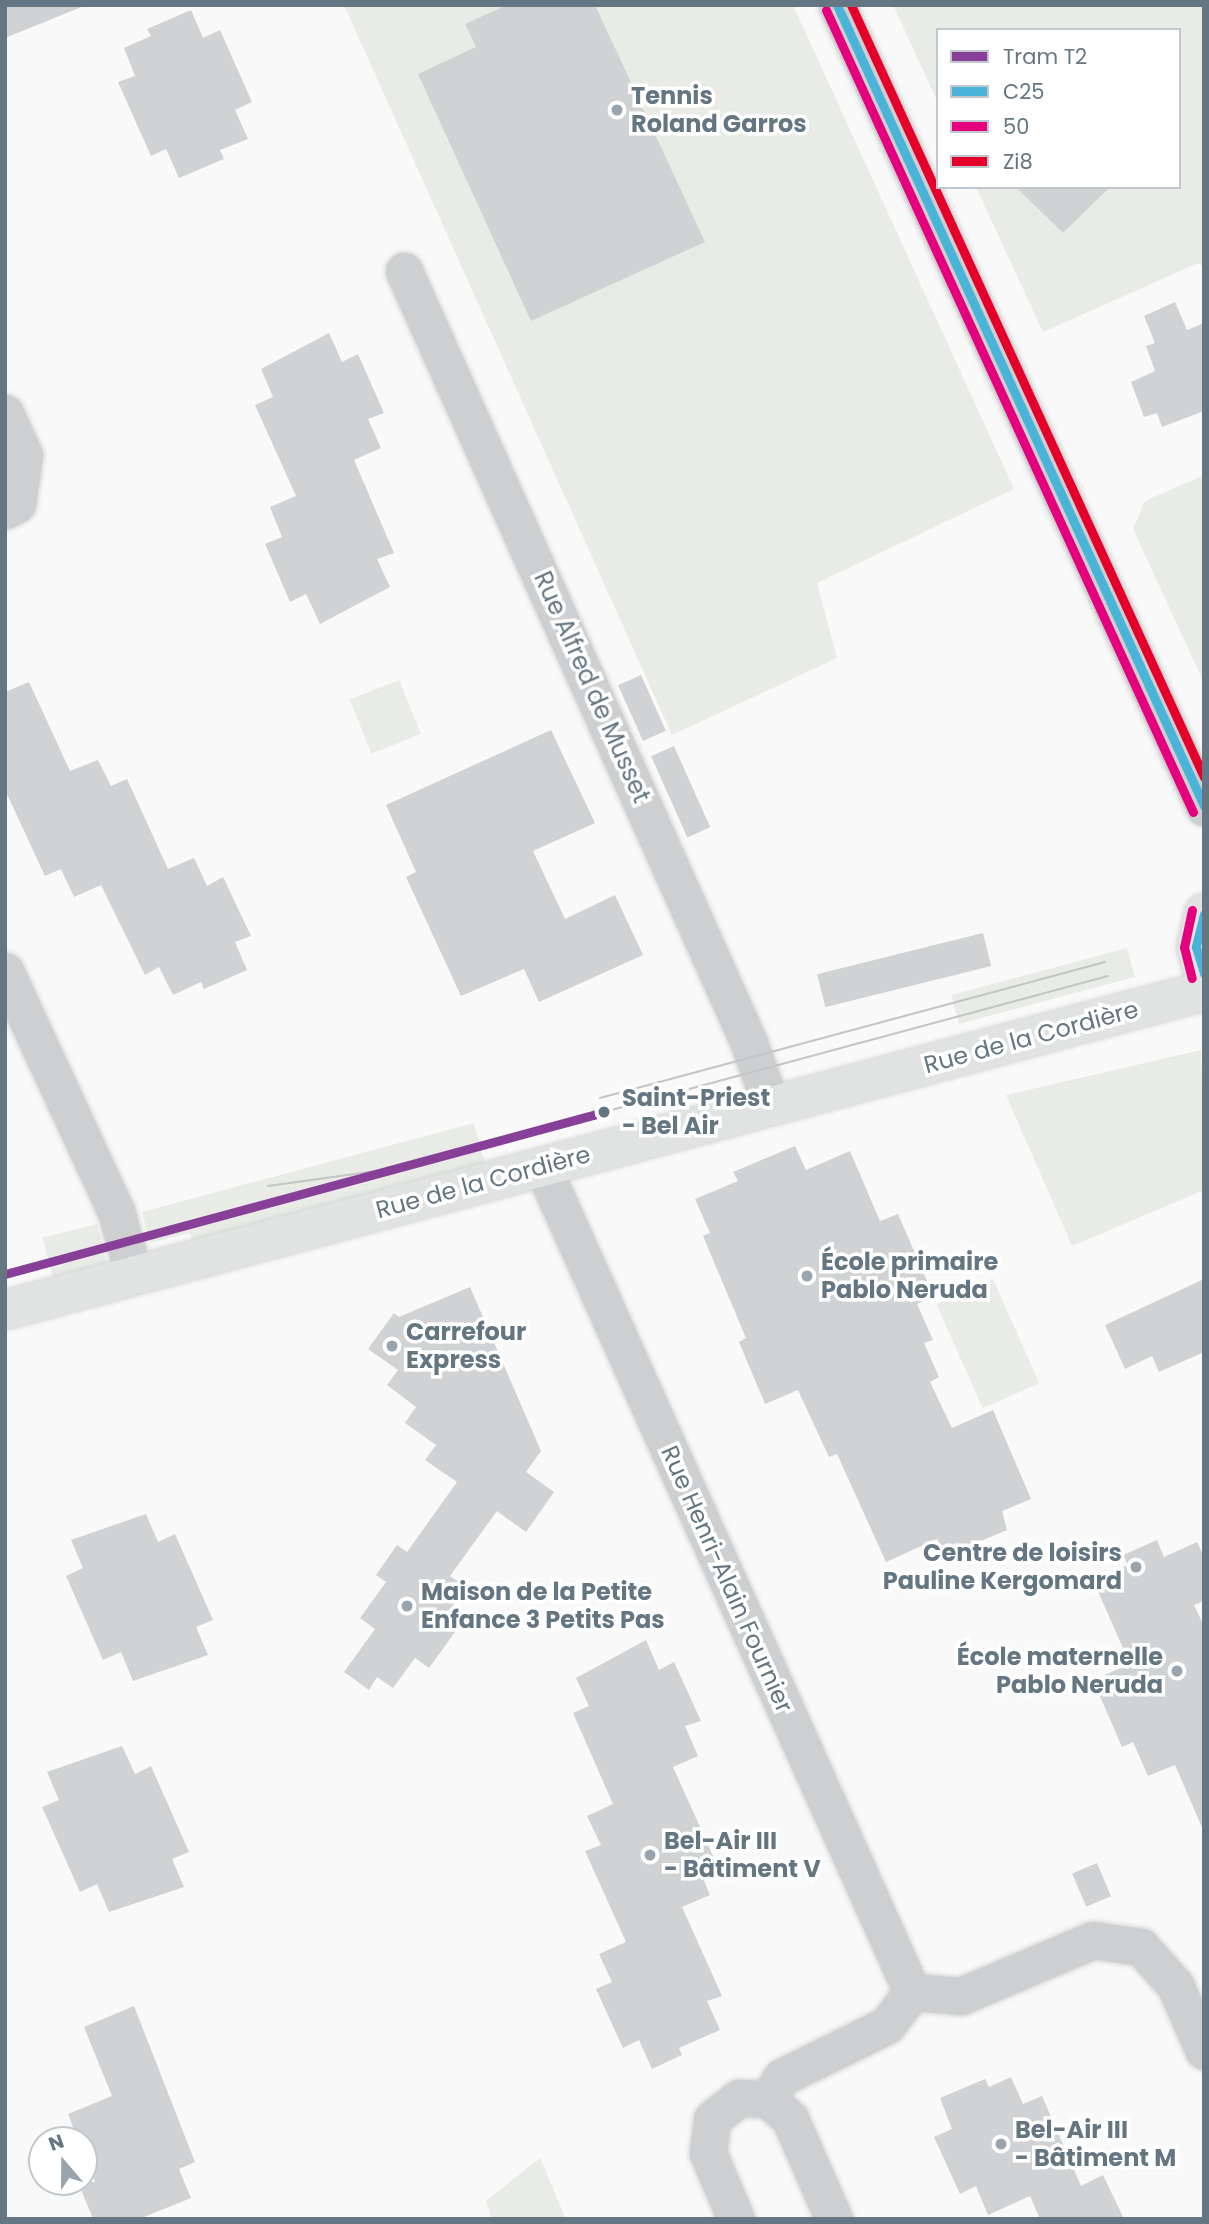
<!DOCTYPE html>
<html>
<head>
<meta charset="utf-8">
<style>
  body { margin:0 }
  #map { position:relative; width:1209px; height:2224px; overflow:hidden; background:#f9f9f9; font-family:Poppins,sans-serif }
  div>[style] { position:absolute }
  .green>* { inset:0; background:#e8ebe6; transform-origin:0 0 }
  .building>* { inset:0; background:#d0d2d3; transform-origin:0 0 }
  .roads { filter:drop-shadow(0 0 2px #d5d6d7) drop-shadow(0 0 2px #d5d6d7) }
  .street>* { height:37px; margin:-18.5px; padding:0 18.5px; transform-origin:18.5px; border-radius:18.5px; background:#cecfd0 }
  .secondary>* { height:38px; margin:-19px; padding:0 19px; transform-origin:19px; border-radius:19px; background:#e1e2e2 }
  .tram>* { height:2px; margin:-1px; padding:0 1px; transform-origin:1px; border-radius:1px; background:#c3c5c6 }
  .bus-1>* { height:9px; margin:-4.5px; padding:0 4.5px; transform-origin:4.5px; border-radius:4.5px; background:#4ab4d8 }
  .bus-2>* { height:9px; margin:-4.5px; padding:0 4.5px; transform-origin:4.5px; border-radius:4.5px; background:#e5007d }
  .bus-3>* { height:9px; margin:-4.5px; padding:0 4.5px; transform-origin:4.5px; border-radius:4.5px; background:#e4002b }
  .tram-1>* { height:9px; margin:-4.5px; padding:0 4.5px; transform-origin:4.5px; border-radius:4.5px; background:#873f98 }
  .dots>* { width:19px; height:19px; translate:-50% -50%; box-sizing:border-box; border:4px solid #fff; border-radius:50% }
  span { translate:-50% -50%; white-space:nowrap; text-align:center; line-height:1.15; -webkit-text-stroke:7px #fff; paint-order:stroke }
  .poi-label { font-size:24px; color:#657683; font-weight:700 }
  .left { translate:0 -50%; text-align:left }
  .right { translate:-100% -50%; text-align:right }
  .street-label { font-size:24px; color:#657683 }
  .stop-label { font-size:24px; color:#657683; font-weight:700 }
  .frame { position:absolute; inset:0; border:7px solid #657683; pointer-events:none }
  .legend { position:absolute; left:936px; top:28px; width:245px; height:161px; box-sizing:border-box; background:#fff; border:2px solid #c1c8cd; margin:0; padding:9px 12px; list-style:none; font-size:21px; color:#657683 }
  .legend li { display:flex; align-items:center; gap:14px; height:35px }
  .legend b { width:35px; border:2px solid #c1c8cd }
  .north { position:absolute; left:28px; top:2126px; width:70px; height:70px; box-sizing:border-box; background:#fff; border:2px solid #c1c8cd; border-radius:50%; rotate:340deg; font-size:19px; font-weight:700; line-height:28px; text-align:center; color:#657683 }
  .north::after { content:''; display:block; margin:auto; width:24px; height:32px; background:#99a4ac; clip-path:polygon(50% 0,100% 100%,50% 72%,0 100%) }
</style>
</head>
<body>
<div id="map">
  <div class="green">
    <div style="clip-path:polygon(344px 5px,793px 5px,1014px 489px,817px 583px,837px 658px,672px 735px)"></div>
    <div style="clip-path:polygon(893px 5px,1204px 5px,1204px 267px,1198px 263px,1043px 332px,976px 187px,1179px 187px,1179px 30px,938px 30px,938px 103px)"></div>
    <div style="clip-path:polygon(1204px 475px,1204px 683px,1133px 529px,1145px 501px)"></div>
    <div style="left:399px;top:680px;width:58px;height:53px;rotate:68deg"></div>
    <div style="left:1127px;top:948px;width:30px;height:182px;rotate:75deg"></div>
    <div style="clip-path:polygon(1201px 1050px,1204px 1190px,1072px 1246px,1006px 1095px)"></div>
    <div style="clip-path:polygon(474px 1123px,485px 1164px,193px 1242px,190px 1233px,150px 1243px,142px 1212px)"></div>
    <div style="left:97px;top:1224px;width:42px;height:56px;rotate:76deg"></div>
    <div style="left:993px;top:1279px;width:114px;height:62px;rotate:66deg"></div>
    <div style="clip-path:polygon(540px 2158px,565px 2217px,492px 2219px,486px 2201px)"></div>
  </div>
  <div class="building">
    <div style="clip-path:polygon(5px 5px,84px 5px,84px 6px,5px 38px)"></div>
    <div style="clip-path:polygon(507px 5px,595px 5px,705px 242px,531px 321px,418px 74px,476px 47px,465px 24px)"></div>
    <div style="clip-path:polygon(191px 10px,203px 38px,220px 30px,252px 102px,235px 110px,248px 139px,220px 150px,224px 159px,179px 178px,166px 149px,151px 156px,118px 82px,135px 76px,124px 48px,151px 36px,147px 29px)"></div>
    <div style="clip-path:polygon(1016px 187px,1110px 187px,1063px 233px)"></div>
    <div style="clip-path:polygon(1175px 302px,1187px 330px,1204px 323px,1204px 411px,1162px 427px,1157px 413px,1144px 417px,1131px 382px,1155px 371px,1146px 346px,1155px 343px,1144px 316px)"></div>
    <div style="clip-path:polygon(329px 333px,342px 362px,358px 354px,384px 413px,368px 419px,381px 448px,354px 460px,394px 553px,377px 559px,390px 587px,320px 624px,306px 594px,290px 602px,265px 544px,282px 537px,270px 507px,296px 496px,255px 405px,273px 397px,261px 369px)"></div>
    <div style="left:641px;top:675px;width:61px;height:25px;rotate:66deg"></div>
    <div style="clip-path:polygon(29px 682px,70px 771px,98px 760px,111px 786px,127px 779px,168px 869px,194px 858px,207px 886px,223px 877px,251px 936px,235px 942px,247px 970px,204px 989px,201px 982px,173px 995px,159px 967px,145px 975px,101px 885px,74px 897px,61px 869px,45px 876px,5px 790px,5px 692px)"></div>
    <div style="clip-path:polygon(551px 730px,595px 823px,533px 851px,565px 919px,615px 895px,643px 955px,539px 1002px,524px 969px,461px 996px,406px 877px,416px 872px,386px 805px)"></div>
    <div style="left:674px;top:746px;width:89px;height:25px;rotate:66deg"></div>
    <div style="left:983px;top:933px;width:34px;height:171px;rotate:76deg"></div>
    <div style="clip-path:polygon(795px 1146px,806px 1170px,850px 1151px,880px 1221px,898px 1214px,934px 1297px,917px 1304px,933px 1340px,924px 1343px,939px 1377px,930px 1382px,952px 1428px,993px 1410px,1031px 1499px,1002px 1511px,1007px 1530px,945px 1556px,937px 1539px,886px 1562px,837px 1454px,829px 1457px,798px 1390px,765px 1404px,739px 1342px,746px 1338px,703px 1236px,710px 1233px,695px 1199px,738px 1181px,733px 1172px)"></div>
    <div style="clip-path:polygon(1204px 1279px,1204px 1352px,1159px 1372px,1152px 1356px,1125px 1369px,1105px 1325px)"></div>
    <div style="clip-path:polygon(470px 1287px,541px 1451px,526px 1472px,554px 1492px,526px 1532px,497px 1511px,450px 1576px,466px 1587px,444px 1618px,458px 1628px,429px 1668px,415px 1658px,393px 1688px,377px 1677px,369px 1690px,344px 1672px,375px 1629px,360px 1618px,386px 1582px,376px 1575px,397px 1545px,407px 1552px,457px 1482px,425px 1460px,436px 1445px,405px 1423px,416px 1407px,387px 1385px,398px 1370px,368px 1349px,394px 1313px,399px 1317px)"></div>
    <div style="clip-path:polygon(146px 1514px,158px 1542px,175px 1534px,213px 1620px,196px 1627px,208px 1655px,133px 1681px,121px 1652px,103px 1660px,66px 1576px,83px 1568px,71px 1540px)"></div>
    <div style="clip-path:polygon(1157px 1540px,1164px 1557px,1197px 1542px,1204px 1557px,1204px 1601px,1194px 1605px,1204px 1626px,1204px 1832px,1175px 1765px,1148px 1776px,1133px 1742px,1122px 1747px,1093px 1680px,1130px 1664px,1093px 1580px,1128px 1565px,1123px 1555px)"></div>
    <div style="clip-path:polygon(646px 1640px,659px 1670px,674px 1662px,701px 1721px,685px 1726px,698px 1756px,673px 1767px,715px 1860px,698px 1866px,710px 1895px,682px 1907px,722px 1996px,707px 2001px,720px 2030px,679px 2048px,682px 2055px,652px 2069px,639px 2040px,623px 2048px,596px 1989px,612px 1982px,599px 1954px,626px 1942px,585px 1851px,601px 1845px,587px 1816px,613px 1804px,573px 1713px,589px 1706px,576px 1678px)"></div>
    <div style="clip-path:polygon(122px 1746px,135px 1774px,151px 1766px,189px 1852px,172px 1859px,184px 1887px,109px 1912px,97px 1884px,80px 1892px,42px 1807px,59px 1800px,47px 1772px)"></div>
    <div style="left:1097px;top:1863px;width:36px;height:27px;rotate:67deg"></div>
    <div style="clip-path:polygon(134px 2006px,195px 2162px,179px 2169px,191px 2198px,139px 2219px,93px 2219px,78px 2182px,95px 2182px,84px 2140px,78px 2140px,68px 2114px,112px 2096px,84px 2027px)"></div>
    <div style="clip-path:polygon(1011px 2077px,1023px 2104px,1042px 2096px,1081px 2186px,1103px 2175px,1124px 2219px,1040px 2219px,1030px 2196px,988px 2215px,976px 2186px,960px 2194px,934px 2137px,952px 2129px,940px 2098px,985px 2079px,989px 2087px)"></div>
  </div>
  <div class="roads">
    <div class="street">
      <div style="left:837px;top:5px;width:882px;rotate:65.41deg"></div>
      <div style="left:404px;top:271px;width:846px;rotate:65.92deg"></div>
      <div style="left:749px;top:1043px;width:66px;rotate:70.5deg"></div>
      <div style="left:5px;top:413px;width:46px;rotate:65.7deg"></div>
      <div style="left:24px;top:455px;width:49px;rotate:98.1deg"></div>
      <div style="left:17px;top:504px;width:13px;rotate:153deg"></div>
      <div style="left:5px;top:971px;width:264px;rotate:65.2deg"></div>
      <div style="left:116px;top:1211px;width:67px;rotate:74.5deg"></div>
      <div style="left:542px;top:1166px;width:905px;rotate:65.87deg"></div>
      <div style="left:768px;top:2099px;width:26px;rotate:-58deg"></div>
      <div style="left:782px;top:2077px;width:117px;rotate:-26.3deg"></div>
      <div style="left:887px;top:2025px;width:41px;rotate:-52.9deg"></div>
      <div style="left:912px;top:1992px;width:49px;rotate:4.7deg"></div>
      <div style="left:961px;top:1996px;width:143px;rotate:-23deg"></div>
      <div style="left:1093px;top:1940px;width:49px;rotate:8.3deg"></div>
      <div style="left:1141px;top:1947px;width:51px;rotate:48.2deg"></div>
      <div style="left:1175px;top:1985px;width:72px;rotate:66.3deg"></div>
      <div style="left:736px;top:2219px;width:72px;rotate:-113deg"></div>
      <div style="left:708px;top:2153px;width:34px;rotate:-83deg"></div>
      <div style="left:712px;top:2119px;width:34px;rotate:-38deg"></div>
      <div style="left:739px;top:2098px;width:29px;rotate:2deg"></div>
      <div style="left:768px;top:2099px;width:30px;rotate:42deg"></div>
      <div style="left:790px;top:2119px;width:109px;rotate:66.3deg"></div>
    </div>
    <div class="secondary">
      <div style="left:1204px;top:913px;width:35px;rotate:103deg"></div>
      <div style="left:1196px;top:947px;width:29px;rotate:74deg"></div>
      <div style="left:5px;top:1310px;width:1241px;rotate:-14.9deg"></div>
    </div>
  </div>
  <div class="tram">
    <div style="left:600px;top:1098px;width:523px;rotate:-15.07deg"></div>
    <div style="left:604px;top:1112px;width:522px;rotate:-15.1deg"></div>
    <div style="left:268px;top:1186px;width:124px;rotate:-7.9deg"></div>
  </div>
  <div class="bus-1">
    <div style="left:837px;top:5px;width:881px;rotate:65.38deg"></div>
    <div style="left:1204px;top:914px;width:34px;rotate:104deg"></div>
    <div style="left:1196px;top:947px;width:28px;rotate:73deg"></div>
  </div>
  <div class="bus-2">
    <div style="left:826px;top:10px;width:882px;rotate:65.41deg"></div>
    <div style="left:1192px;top:910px;width:38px;rotate:102deg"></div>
    <div style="left:1184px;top:947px;width:32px;rotate:76deg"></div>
  </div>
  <div class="bus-3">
    <div style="left:851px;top:5px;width:849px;rotate:65.43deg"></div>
  </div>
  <div class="tram-1">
    <div style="left:5px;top:1274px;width:621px;rotate:-15.13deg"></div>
  </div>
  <div class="dots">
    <div style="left:617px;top:110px;background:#99a4ac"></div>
    <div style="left:604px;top:1112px;background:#657683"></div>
    <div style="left:807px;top:1276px;background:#99a4ac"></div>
    <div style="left:392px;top:1346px;background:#99a4ac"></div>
    <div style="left:1136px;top:1567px;background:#99a4ac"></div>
    <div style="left:407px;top:1606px;background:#99a4ac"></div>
    <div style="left:1177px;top:1671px;background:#99a4ac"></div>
    <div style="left:650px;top:1855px;background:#99a4ac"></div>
    <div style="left:1001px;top:2144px;background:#99a4ac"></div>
  </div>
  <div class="poi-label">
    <span class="left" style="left:631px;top:110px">Tennis<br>Roland Garros</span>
    <span class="left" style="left:821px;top:1276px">École primaire<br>Pablo Neruda</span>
    <span class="left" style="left:406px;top:1346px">Carrefour<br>Express</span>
    <span class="right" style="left:1122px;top:1567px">Centre de loisirs<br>Pauline Kergomard</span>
    <span class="left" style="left:421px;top:1606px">Maison de la Petite<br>Enfance 3 Petits Pas</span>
    <span class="right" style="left:1163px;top:1671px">École maternelle<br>Pablo Neruda</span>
    <span class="left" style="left:664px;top:1855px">Bel-Air III<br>- Bâtiment V</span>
    <span class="left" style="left:1015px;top:2144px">Bel-Air III<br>- Bâtiment M</span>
  </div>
  <div class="street-label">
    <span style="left:592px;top:687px;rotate:66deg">Rue Alfred de Musset</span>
    <span style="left:1031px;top:1037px;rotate:-15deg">Rue de la Cordière</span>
    <span style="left:483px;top:1182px;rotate:-15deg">Rue de la Cordière</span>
    <span style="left:727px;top:1579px;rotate:66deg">Rue Henri-Alain Fournier</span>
  </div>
  <div class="stop-label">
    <span class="left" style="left:622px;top:1112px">Saint-Priest<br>- Bel Air</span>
  </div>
  <div class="frame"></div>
  <ul class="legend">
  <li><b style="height:9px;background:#873f98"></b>Tram T2</li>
  <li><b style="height:9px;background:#4ab4d8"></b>C25</li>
  <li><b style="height:9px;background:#e5007d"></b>50</li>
  <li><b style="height:9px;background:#e4002b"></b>Zi8</li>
  </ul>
  <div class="north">N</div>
</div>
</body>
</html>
